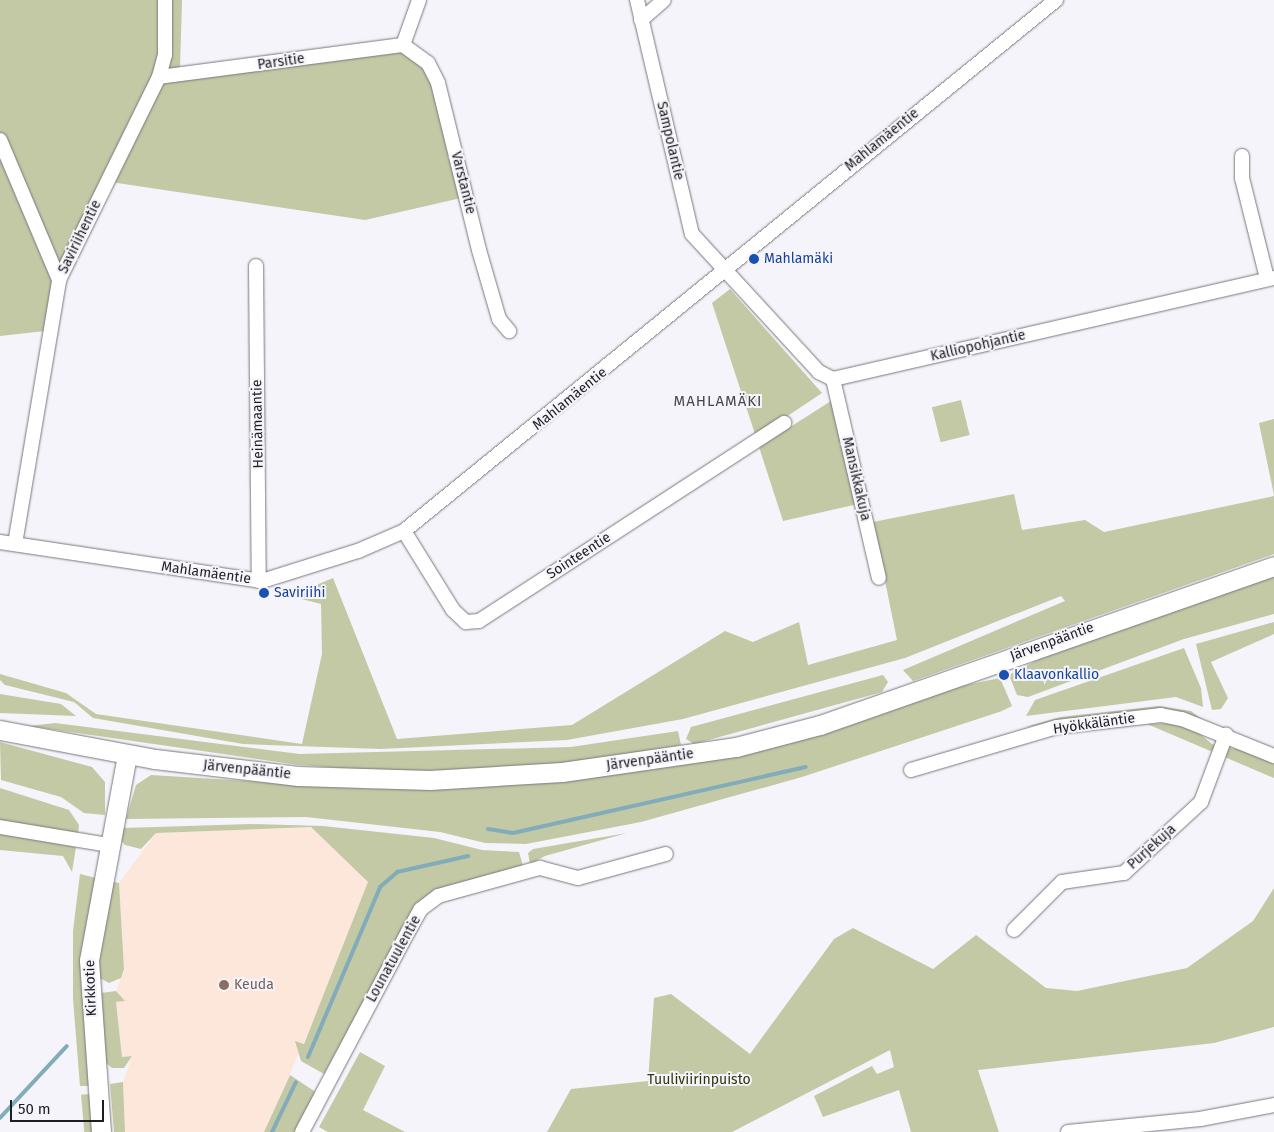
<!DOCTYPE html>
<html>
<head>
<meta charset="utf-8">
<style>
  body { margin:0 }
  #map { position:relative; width:1274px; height:1132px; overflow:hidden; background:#f4f4fa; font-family:"Fira Sans",sans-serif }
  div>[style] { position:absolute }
  .education>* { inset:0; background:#fde6da }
  .green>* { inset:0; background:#c3c9a5; transform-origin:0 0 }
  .stream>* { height:4px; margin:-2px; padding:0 2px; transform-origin:2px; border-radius:2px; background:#82acb9 }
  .roads { filter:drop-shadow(0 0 1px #77787d) drop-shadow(0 0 1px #77787d) }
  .street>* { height:14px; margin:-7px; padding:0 7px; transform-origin:7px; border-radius:7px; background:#fff }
  .secondary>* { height:19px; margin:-9.5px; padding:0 9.5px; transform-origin:9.5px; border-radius:9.5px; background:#fff }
  .dots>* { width:14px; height:14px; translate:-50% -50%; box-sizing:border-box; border:2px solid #f4f4fa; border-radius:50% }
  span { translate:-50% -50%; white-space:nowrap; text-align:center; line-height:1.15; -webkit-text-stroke:4px #f4f4fa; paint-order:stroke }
  .street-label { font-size:14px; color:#1d1e20 }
  .transit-label { font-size:14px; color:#164399 }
  .left { translate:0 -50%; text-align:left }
  .education-label { font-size:14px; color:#785e54 }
  .park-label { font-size:14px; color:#303408 }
  .neighbourhood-label { font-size:15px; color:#47484d; letter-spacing:1px }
  .scale { position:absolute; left:10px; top:1100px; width:94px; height:22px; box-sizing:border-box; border:2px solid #1d1e20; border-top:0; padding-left:6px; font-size:15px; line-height:18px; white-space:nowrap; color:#1d1e20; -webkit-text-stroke:4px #f4f4fa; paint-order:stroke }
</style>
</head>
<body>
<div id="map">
  <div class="education">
    <div style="clip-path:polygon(311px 827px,368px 882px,344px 951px,264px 1132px,125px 1132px,123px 1082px,132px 1056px,122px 1057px,116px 1002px,124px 1001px,116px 991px,124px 969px,119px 883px,156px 833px)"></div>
  </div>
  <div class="green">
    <div style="clip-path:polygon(0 0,182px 0,180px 69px,393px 41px,429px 72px,461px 198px,365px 220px,104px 181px,45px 331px,0 336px)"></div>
    <div style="clip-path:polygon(730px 289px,822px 393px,756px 437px,712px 303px)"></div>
    <div style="left:961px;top:400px;width:36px;height:30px;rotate:76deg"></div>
    <div style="clip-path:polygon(831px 401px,858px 504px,783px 521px,759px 447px)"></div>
    <div style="clip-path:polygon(1274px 419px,1274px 495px,1259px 423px)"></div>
    <div style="clip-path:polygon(1014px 494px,1022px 530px,1085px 520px,1104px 532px,1274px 496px,1274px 554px,913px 681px,903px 670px,1065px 601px,1061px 596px,905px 658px,683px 719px,567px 740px,381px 749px,243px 744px,93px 718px,74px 702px,5px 685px,0 680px,0 674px,66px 693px,96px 714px,302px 744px,322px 654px,321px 604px,290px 596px,333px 578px,397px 739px,572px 725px,725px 631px,753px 642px,799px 622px,808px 665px,897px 640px,873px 522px)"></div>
    <div style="clip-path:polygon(1274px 575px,1274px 614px,1184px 639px,1028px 697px,1017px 695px,1009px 675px,1049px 654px)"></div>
    <div style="clip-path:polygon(1274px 622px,1274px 634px,1211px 662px,1228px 698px,1221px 709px,1212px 710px,1196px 644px)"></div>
    <div style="clip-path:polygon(1184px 648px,1201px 688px,1203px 707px,1176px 697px,1026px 716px,1035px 700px)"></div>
    <div style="clip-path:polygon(883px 675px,888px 682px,882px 692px,694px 744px,686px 739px,691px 727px)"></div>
    <div style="clip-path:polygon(1000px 678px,1012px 706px,1002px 711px,802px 777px,641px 822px,526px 844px,485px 843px,440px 832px,306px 817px,126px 819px,136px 785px,151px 775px,375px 789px,584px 779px,746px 752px,956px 687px)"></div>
    <div style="clip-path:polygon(0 694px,61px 704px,76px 716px,0 713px)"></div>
    <div style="clip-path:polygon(1159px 706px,1191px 711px,1203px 720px,1163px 709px,1025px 727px,1061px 717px)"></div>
    <div style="clip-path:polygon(55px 723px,300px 754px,571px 747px,678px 731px,681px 745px,577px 762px,427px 771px,367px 770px,299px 765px,29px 726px)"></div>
    <div style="clip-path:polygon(1173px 723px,1199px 733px,1212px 744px,1245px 751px,1274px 764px,1274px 778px,1147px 724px)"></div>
    <div style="clip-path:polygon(0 742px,92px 767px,105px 782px,105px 815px,84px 813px,61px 797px,1px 780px)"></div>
    <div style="clip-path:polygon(0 788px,69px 810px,79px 825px,78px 834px,0 821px)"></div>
    <div style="clip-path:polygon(251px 824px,323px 826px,434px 838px,482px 850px,519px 852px,523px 866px,419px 902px,324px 1074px,301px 1061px,295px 1041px,304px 1044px,368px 882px,311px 827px,156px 833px,141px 849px,125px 845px,120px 839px,123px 828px)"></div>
    <div style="clip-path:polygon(627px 833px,545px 856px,530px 864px,528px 853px,533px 849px)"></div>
    <div style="clip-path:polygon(0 834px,76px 847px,72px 872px,63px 856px,0 850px)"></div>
    <div style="clip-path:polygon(80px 874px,96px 878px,91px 1086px,80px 1086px,73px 999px,73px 931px)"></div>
    <div style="clip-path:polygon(109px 881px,119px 883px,124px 969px,121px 978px,109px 983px,96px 976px)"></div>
    <div style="clip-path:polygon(1274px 888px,1274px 1027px,1214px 1043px,978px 1070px,999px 1132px,911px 1132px,899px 1090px,823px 1117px,814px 1096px,872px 1066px,877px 1074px,894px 1067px,890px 1050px,732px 1132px,547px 1132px,571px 1089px,648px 1081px,654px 998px,671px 994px,750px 1054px,834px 939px,853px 928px,933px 969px,976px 935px,1046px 988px,1077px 991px,1187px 968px,1253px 921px)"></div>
    <div style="clip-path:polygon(116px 991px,125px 1001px,116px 1002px,122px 1057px,132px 1056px,124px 1068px,112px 1068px,103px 1060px,101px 993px)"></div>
    <div style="clip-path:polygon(360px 1052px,385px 1066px,363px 1110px,405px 1132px,328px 1132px,319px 1127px)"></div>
    <div style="clip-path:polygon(290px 1075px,317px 1093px,295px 1132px,264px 1132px)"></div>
    <div style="clip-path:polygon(123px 1082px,125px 1132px,114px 1132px,110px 1084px)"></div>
    <div style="left:91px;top:1094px;width:38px;height:10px;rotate:85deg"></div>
  </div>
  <div class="stream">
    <div style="left:488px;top:829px;width:25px;rotate:9deg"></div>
    <div style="left:513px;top:833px;width:300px;rotate:-12.7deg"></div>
    <div style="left:308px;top:1057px;width:185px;rotate:-67deg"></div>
    <div style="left:380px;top:887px;width:23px;rotate:-41deg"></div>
    <div style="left:397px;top:872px;width:73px;rotate:-12.7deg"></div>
    <div style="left:0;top:1118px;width:98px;rotate:-47.1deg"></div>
    <div style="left:272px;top:1132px;width:55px;rotate:-64.4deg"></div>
  </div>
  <div class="roads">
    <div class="street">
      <div style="left:637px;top:0;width:240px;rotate:76.8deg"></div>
      <div style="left:692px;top:234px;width:188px;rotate:47.4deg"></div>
      <div style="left:819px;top:372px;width:16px;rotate:27deg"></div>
      <div style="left:833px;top:379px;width:452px;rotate:-12.9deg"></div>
      <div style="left:641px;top:20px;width:30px;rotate:-41deg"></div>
      <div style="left:403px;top:45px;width:31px;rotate:36deg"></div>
      <div style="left:428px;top:63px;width:22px;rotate:63deg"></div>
      <div style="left:438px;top:83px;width:172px;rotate:76.2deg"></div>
      <div style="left:479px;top:250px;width:72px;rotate:73.8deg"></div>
      <div style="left:499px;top:319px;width:16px;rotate:50deg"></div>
      <div style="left:403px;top:45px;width:48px;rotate:-70.4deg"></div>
      <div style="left:159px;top:77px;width:246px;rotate:-7.5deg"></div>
      <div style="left:0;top:140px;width:152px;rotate:67.1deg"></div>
      <div style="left:1242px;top:156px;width:22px;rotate:90deg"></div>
      <div style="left:1242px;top:178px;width:103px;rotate:76deg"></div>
      <div style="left:256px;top:266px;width:315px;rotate:89.5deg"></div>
      <div style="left:833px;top:379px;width:204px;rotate:77deg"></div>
      <div style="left:404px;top:531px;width:93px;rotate:58.2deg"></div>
      <div style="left:453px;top:610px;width:18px;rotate:43deg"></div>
      <div style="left:466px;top:622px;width:13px;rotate:-4deg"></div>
      <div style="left:479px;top:621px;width:364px;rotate:-33deg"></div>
      <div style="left:0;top:542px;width:265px;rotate:8.5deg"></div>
      <div style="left:262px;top:581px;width:101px;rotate:-17.4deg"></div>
      <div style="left:358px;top:551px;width:50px;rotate:-23.5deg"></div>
      <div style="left:404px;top:531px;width:841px;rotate:-39.16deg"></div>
      <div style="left:15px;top:544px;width:268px;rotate:-80.5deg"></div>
      <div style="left:59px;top:280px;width:226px;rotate:-63.8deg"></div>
      <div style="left:159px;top:77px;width:23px;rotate:-75deg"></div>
      <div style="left:165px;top:55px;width:55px;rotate:-90deg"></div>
      <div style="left:911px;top:770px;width:152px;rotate:-16.4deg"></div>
      <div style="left:1057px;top:727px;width:105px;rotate:-6.6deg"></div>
      <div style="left:1161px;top:715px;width:21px;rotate:11deg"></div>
      <div style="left:1182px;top:719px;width:99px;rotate:21.9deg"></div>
      <div style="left:0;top:827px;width:110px;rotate:9.4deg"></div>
      <div style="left:1014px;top:930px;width:68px;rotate:-45deg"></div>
      <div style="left:1062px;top:882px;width:63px;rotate:-8.3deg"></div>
      <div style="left:1124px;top:873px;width:105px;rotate:-42.7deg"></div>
      <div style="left:1201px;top:802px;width:72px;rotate:-69.5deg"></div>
      <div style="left:302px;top:1132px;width:226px;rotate:-62.1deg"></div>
      <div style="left:408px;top:932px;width:26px;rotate:-61deg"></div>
      <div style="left:421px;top:909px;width:21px;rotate:-37deg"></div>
      <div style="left:438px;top:896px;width:106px;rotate:-15.4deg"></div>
      <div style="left:540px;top:868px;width:39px;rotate:15deg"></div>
      <div style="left:578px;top:878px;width:91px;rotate:-15.3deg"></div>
      <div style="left:1068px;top:1132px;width:133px;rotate:-5.6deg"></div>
      <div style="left:1200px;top:1119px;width:75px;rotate:-10.7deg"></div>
    </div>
    <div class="secondary">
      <div style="left:0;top:730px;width:158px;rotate:10.6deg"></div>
      <div style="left:155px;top:759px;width:144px;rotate:6.8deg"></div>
      <div style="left:298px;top:776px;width:132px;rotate:1.7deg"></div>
      <div style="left:430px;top:780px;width:132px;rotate:-3.5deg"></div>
      <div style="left:562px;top:772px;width:176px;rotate:-8.2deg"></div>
      <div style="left:736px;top:747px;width:87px;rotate:-14.7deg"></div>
      <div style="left:820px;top:725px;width:481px;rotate:-19.3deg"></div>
      <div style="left:101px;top:1132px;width:172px;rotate:-94deg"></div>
      <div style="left:89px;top:960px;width:208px;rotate:-79.5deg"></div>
    </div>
  </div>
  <div class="dots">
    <div style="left:754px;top:259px;background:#1a4fb4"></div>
    <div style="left:264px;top:593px;background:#1a4fb4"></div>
    <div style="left:1004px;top:675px;background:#1a4fb4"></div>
    <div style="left:224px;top:985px;background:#8d6e63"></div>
  </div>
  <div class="street-label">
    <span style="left:281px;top:62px;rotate:-8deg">Parsitie</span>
    <span style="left:882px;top:140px;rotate:-39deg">Mahlamäentie</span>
    <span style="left:670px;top:141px;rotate:77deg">Sampolantie</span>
    <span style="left:463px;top:183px;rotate:76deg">Varstantie</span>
    <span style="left:80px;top:237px;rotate:-64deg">Saviriihentie</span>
    <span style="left:978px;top:346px;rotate:-13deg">Kalliopohjantie</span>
    <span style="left:570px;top:399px;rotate:-39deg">Mahlamäentie</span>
    <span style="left:258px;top:424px;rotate:-91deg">Heinämaantie</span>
    <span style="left:856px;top:479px;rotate:77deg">Mansikkakuja</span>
    <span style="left:579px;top:556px;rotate:-33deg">Sointeentie</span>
    <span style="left:206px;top:573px;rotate:8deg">Mahlamäentie</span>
    <span style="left:1052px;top:642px;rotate:-20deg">Järvenpääntie</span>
    <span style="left:1094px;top:724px;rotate:-8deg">Hyökkäläntie</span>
    <span style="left:650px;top:760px;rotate:-8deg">Järvenpääntie</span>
    <span style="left:247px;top:770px;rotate:6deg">Järvenpääntie</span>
    <span style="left:1152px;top:847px;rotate:-42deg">Purjekuja</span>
    <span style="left:394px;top:959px;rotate:-61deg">Lounatuulentie</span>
    <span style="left:91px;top:988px;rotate:-92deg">Kirkkotie</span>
  </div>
  <div class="transit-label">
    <span class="left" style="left:764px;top:259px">Mahlamäki</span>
    <span class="left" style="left:274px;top:593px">Saviriihi</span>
    <span class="left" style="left:1014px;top:675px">Klaavonkallio</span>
  </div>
  <div class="education-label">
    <span class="left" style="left:234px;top:985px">Keuda</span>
  </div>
  <div class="park-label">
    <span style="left:699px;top:1080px">Tuuliviirinpuisto</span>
  </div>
  <div class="neighbourhood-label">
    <span style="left:718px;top:402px">MAHLAMÄKI</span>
  </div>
  <div class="scale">50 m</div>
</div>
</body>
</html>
